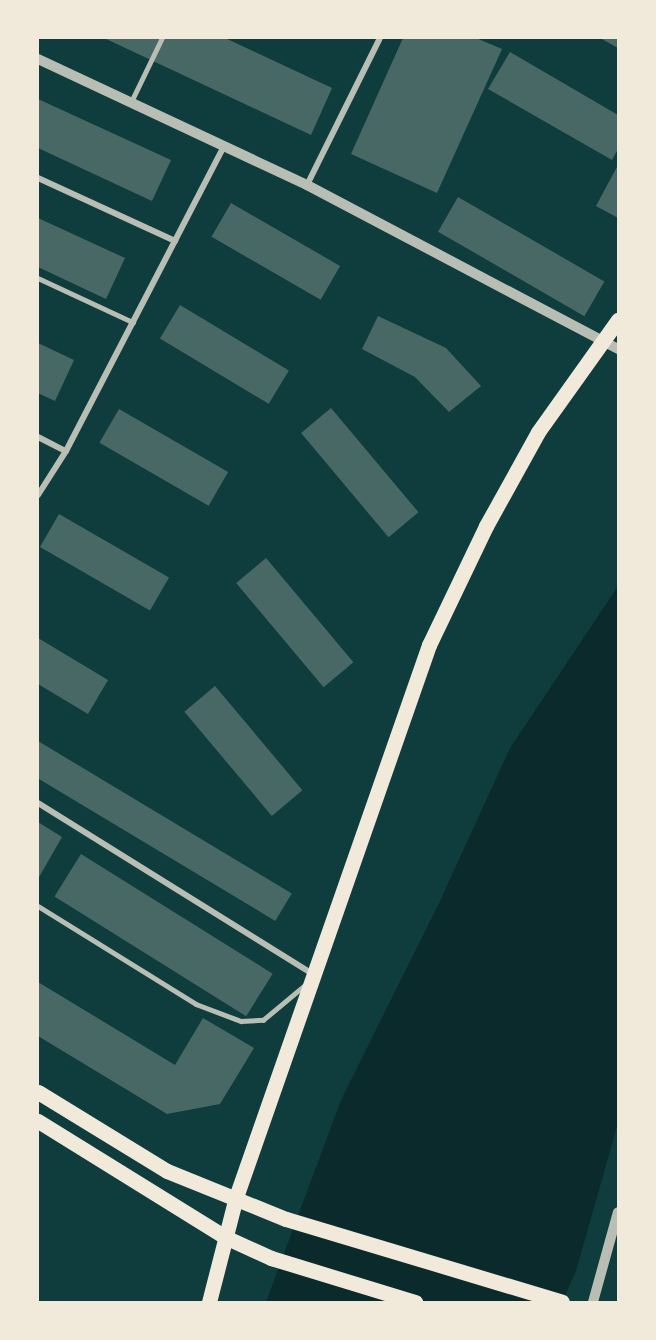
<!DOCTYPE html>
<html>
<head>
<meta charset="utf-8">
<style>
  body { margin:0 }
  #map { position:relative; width:656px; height:1340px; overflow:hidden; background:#0f3d3e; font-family:Lora,serif }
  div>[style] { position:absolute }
  .water>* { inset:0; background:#0a2a2b }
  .building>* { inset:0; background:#486865; transform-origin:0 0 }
  .service>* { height:4.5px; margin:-2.25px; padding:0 2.25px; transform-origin:2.25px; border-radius:2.25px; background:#b8beb3 }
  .minor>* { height:6px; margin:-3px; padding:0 3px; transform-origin:3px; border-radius:3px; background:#b8beb3 }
  .tertiary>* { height:10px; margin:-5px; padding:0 5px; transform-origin:5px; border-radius:5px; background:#b8beb3 }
  .primary>* { height:15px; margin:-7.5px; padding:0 7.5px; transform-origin:7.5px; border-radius:7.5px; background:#f1e9da }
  span { translate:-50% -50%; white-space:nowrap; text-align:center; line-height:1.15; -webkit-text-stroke:6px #f1e9da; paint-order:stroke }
  .frame { position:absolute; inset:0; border:39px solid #f1e9da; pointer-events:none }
</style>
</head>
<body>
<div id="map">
  <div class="water">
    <div style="clip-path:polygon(618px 586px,618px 1123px,576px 1271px,562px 1302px,266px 1302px,341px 1100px,440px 901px,510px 748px)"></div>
  </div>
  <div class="building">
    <div style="clip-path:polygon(104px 38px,225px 38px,332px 88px,311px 135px)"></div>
    <div style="clip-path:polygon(403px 38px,476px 38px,502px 49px,437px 193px,351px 154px)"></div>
    <div style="clip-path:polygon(600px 38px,618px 38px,618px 48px)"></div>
    <div style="clip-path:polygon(510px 52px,618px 115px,618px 149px,612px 160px,488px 89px)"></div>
    <div style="clip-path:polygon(38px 99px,171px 160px,152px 201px,38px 148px)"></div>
    <div style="clip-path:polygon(618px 165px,618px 218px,596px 206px)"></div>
    <div style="left:458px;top:197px;width:169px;height:40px;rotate:30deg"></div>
    <div style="left:231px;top:203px;width:126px;height:39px;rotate:30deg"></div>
    <div style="clip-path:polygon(38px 218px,125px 258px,106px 299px,38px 267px)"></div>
    <div style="left:180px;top:305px;width:127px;height:39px;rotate:31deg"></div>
    <div style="clip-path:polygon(378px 316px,446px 348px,481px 386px,449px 412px,415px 377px,362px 349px)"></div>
    <div style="clip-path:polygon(38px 343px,74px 360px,55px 401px,38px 393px)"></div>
    <div style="left:331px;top:408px;width:136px;height:39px;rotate:50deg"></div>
    <div style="left:119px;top:409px;width:126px;height:39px;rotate:30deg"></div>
    <div style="left:59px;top:514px;width:127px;height:38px;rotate:30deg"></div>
    <div style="left:266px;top:558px;width:136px;height:39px;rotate:50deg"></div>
    <div style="clip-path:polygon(38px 638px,108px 680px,88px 714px,38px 684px)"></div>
    <div style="left:215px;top:686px;width:136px;height:40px;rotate:50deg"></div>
    <div style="left:38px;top:741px;width:296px;height:32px;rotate:31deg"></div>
    <div style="clip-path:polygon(38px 822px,62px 837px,38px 879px)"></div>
    <div style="left:81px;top:854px;width:226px;height:50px;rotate:32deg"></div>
    <div style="clip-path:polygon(38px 982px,175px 1065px,203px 1018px,254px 1048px,220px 1104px,167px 1114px,38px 1036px)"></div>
  </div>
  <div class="service">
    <div style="left:131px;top:102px;width:71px;rotate:-64.2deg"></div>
    <div style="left:38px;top:278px;width:105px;rotate:24.9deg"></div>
    <div style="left:38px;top:906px;width:186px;rotate:31.8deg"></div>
    <div style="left:196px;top:1004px;width:48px;rotate:20.7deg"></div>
    <div style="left:241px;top:1021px;width:22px;rotate:-3deg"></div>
    <div style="left:263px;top:1020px;width:55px;rotate:-39.8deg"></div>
  </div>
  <div class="minor">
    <div style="left:38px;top:178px;width:151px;rotate:24.7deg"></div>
    <div style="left:307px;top:185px;width:164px;rotate:-63.6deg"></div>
    <div style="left:38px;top:437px;width:31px;rotate:27deg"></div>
    <div style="left:38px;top:495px;width:52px;rotate:-57.5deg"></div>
    <div style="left:66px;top:451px;width:343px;rotate:-62.6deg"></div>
    <div style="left:38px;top:803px;width:324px;rotate:31.9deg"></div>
  </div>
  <div class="tertiary">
    <div style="left:38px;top:59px;width:297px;rotate:25.1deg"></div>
    <div style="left:307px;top:185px;width:352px;rotate:27.8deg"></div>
    <div style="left:593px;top:1302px;width:93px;rotate:-74.5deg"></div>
  </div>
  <div class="primary">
    <div style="left:38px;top:1092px;width:151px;rotate:31.5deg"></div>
    <div style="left:167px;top:1171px;width:128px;rotate:22deg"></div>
    <div style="left:286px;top:1219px;width:288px;rotate:16.7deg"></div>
    <div style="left:38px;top:1121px;width:220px;rotate:31.8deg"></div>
    <div style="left:225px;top:1237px;width:51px;rotate:24.5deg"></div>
    <div style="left:271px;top:1258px;width:151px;rotate:17deg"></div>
    <div style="left:209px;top:1302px;width:108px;rotate:-75.6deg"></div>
    <div style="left:236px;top:1197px;width:585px;rotate:-70.73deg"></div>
    <div style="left:429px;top:645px;width:132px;rotate:-64.4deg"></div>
    <div style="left:486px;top:526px;width:107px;rotate:-61deg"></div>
    <div style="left:538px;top:432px;width:138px;rotate:-54.5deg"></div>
  </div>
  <div class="frame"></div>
</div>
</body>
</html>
